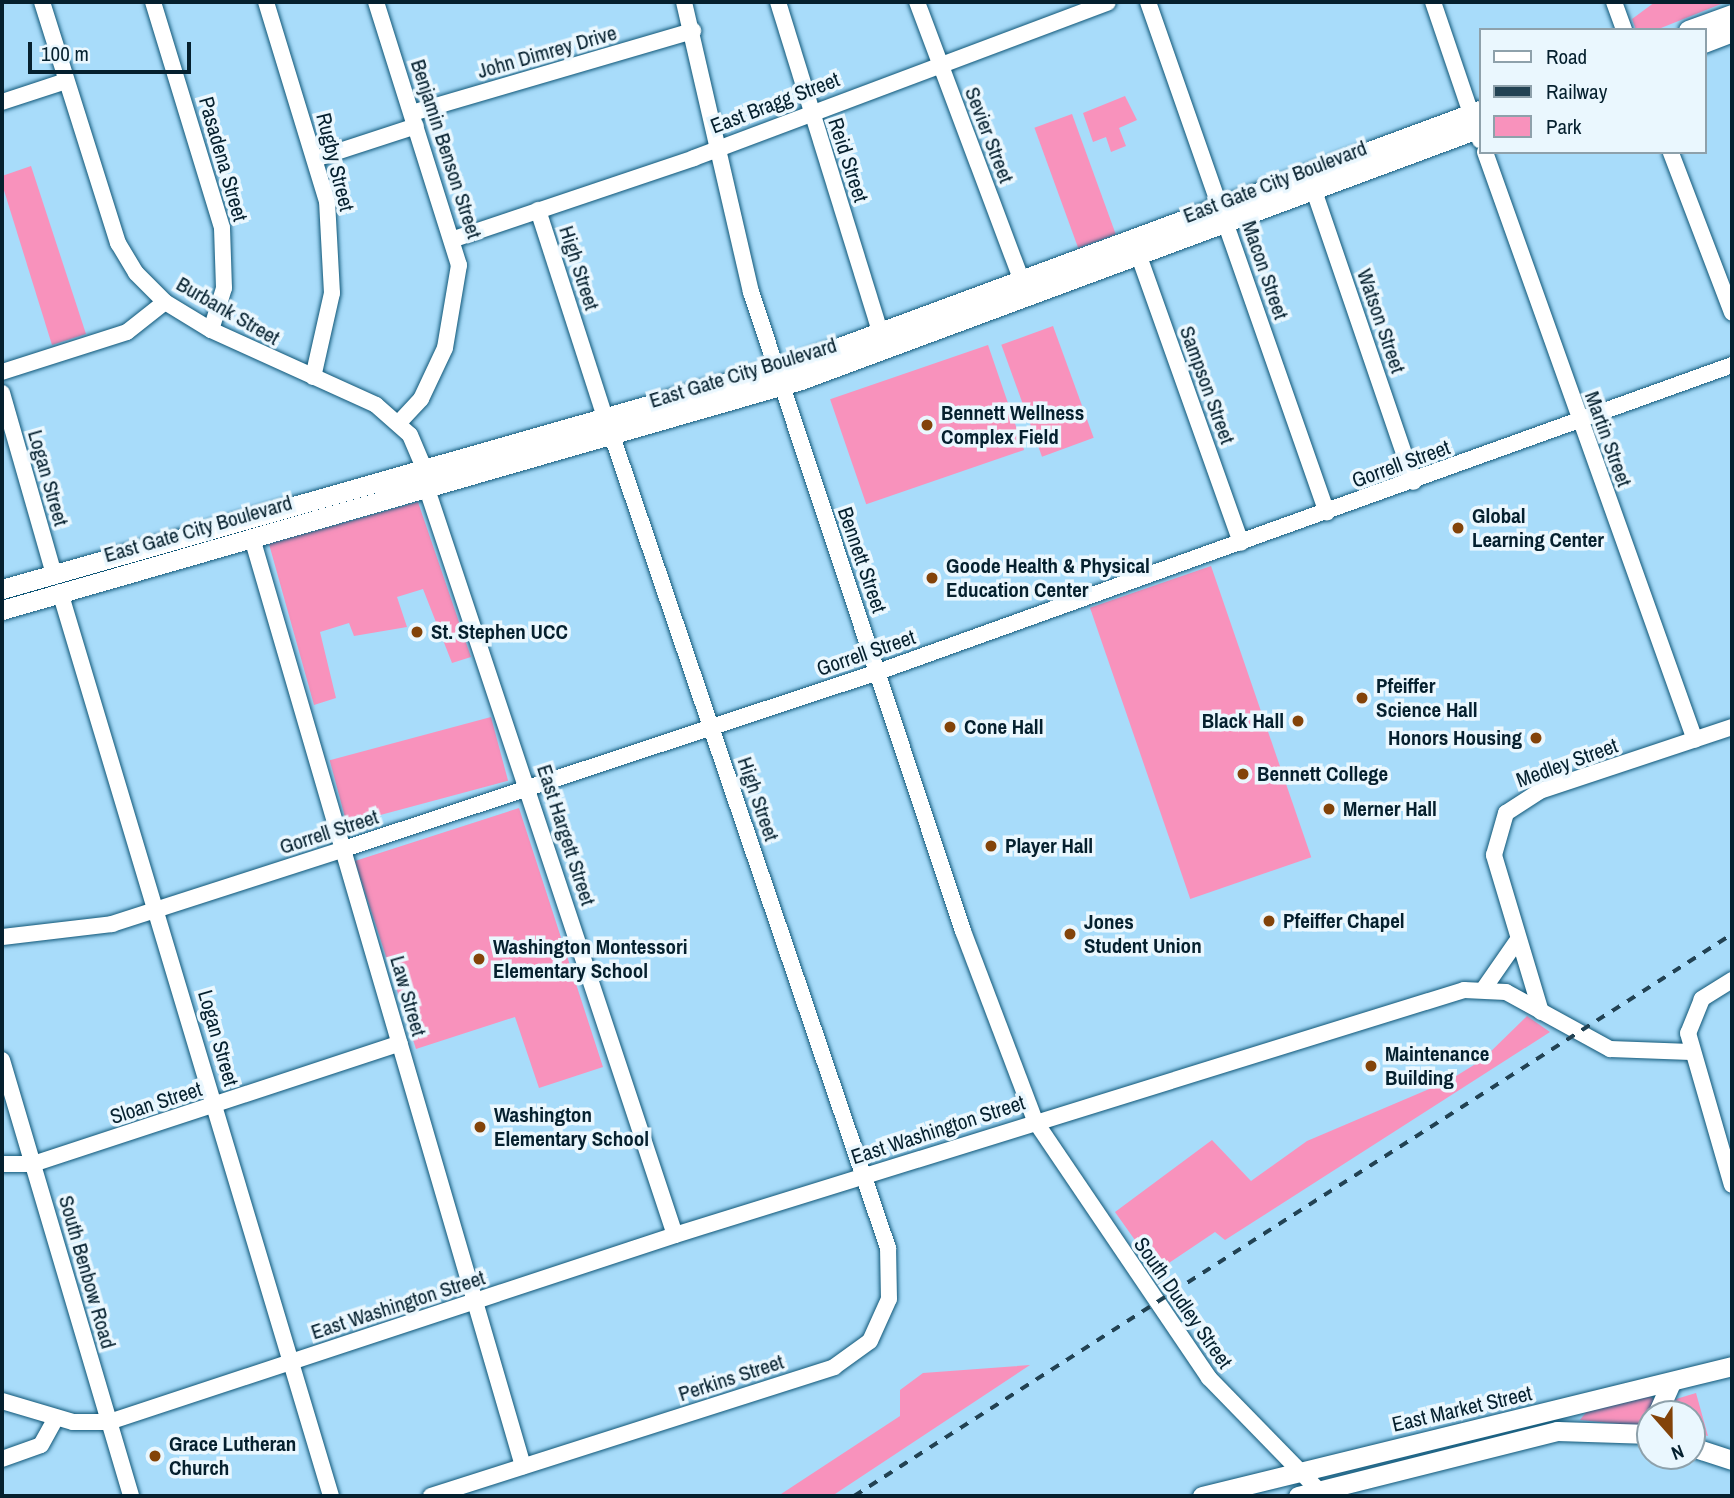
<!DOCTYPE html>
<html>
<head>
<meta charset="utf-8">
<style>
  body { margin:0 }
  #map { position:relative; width:1734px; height:1498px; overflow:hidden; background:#a8dcfa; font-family:"Archivo Narrow",sans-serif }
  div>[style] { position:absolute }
  .green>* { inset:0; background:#f892bc; transform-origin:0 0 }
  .roads { filter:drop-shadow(0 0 2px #0f5677) drop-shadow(0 0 2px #0f5677) }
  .minor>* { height:16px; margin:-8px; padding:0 8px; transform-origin:8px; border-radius:8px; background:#fff }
  .major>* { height:19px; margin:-9.5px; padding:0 9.5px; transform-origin:9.5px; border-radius:9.5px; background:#fff }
  .rail>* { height:3.5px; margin-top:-1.75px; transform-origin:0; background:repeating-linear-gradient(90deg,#224253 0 9px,transparent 0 18px) }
  .dots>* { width:19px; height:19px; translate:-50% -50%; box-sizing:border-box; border:4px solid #eaf7fe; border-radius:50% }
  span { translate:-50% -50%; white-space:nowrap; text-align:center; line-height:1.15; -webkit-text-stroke:7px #eaf7fe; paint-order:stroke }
  .street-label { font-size:21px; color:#05202e }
  .poi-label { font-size:21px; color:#05202e; font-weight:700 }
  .left { translate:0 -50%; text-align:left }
  .right { translate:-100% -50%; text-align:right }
  .frame { position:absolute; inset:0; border:4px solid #05202e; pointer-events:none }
  .legend { position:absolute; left:1479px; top:28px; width:228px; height:126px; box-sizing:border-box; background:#eaf7fe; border:2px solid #8ea1ab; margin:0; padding:9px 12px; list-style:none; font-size:21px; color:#05202e }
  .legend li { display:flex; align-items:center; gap:14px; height:35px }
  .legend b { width:35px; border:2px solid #8ea1ab }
  .north { position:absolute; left:1636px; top:1400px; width:70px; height:70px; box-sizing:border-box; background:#eaf7fe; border:2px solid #8ea1ab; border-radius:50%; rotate:159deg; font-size:19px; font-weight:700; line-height:28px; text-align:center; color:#05202e }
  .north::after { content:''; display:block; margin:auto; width:24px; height:32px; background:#834309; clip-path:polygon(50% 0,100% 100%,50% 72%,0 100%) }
  .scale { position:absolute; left:28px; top:42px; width:163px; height:32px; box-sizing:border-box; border:4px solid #05202e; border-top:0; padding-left:9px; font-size:21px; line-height:24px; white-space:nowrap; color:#05202e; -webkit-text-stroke:5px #eaf7fe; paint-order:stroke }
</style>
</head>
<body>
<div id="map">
  <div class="green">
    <div style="clip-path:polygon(1655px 2px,1726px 2px,1656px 30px,1636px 30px,1632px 19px)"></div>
    <div style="clip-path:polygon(1125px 96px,1137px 120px,1119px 128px,1126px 146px,1111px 152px,1106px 137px,1093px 142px,1083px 113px)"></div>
    <div style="left:1072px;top:114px;width:128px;height:40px;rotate:70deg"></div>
    <div style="clip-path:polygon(31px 166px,86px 334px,52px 345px,2px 184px,2px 176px)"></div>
    <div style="left:1053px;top:326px;width:119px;height:55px;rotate:70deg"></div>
    <div style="left:988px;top:345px;width:111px;height:167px;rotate:71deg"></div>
    <div style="clip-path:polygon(418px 502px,471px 657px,452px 663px,423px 589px,397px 597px,407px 627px,354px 636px,349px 623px,320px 632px,336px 698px,314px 705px,269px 544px)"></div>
    <div style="left:1211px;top:566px;width:308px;height:128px;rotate:71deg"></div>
    <div style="left:491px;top:717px;width:66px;height:167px;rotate:75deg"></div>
    <div style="clip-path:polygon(519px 808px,603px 1067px,539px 1088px,515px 1017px,416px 1049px,355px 861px)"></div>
    <div style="clip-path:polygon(1527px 1016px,1550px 1032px,1225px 1240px,1215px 1232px,1157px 1271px,1115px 1212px,1212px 1140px,1251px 1181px,1307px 1141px,1448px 1081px,1482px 1060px)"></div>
    <div style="clip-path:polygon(1030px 1365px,832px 1496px,778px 1496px,900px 1416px,900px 1390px,923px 1373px)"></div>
    <div style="clip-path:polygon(1696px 1393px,1708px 1436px,1692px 1431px,1692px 1414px,1671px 1414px,1676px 1399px)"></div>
    <div style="clip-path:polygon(1649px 1395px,1654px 1399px,1649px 1427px,1580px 1420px,1587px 1411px)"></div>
  </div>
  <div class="roads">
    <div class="minor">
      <div style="left:42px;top:2px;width:253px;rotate:72.5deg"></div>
      <div style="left:118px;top:243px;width:35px;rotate:59deg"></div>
      <div style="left:136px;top:273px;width:41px;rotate:45deg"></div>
      <div style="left:165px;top:302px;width:54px;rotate:31.3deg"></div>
      <div style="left:211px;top:330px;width:181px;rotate:24.4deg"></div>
      <div style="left:376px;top:405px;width:45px;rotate:41.4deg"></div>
      <div style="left:410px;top:435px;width:39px;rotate:67deg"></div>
      <div style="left:153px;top:2px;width:236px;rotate:73deg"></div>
      <div style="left:222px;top:228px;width:60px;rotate:88.1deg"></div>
      <div style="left:224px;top:288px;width:44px;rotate:107.2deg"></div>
      <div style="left:266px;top:2px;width:208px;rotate:73deg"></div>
      <div style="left:327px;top:201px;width:92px;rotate:86.9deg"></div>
      <div style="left:332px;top:293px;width:86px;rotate:102.7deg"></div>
      <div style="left:376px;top:2px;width:276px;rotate:72.5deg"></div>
      <div style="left:459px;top:265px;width:84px;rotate:99.6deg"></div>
      <div style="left:445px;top:348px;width:56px;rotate:115.2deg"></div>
      <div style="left:421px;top:399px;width:33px;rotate:133deg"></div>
      <div style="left:684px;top:2px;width:298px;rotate:77deg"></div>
      <div style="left:751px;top:292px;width:673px;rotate:71.65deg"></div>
      <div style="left:963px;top:931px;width:203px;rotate:69.2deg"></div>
      <div style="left:1035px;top:1121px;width:310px;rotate:55.9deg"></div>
      <div style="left:1209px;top:1378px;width:165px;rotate:45.7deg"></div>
      <div style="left:778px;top:2px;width:344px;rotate:72.8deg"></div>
      <div style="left:917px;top:2px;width:299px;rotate:69.4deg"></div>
      <div style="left:1148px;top:2px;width:541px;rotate:70.69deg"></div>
      <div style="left:1433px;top:2px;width:146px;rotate:71.2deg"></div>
      <div style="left:1614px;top:2px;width:30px;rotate:70deg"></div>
      <div style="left:2px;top:102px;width:67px;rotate:-18.2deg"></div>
      <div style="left:412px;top:113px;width:293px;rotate:-16.3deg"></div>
      <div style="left:1485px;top:152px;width:624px;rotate:70.35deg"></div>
      <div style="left:1671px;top:153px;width:171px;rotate:69.1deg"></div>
      <div style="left:315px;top:159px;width:106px;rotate:-18.1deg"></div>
      <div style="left:1310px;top:179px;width:320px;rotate:71.1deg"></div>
      <div style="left:538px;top:210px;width:221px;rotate:72.1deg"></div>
      <div style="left:454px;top:239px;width:253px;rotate:-18.6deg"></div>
      <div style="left:694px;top:158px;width:442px;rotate:-20.6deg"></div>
      <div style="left:1135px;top:245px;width:316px;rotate:70.4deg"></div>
      <div style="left:2px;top:372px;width:131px;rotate:-17.7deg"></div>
      <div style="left:127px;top:332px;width:48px;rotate:-38.3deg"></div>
      <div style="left:2px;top:393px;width:188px;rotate:74deg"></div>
      <div style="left:427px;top:489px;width:786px;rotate:71.61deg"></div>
      <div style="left:252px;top:538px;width:967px;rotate:73.72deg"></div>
      <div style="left:60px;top:592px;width:944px;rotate:73.31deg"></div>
      <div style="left:2px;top:937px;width:111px;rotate:-6.7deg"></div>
      <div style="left:112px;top:924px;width:244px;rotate:-17.9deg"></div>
      <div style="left:344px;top:849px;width:563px;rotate:-18.34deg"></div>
      <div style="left:878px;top:672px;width:908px;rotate:-19.77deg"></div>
      <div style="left:1732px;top:980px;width:36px;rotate:148deg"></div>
      <div style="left:1702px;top:999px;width:37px;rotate:112deg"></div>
      <div style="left:1688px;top:1033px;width:158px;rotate:73.9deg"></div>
      <div style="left:1485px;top:987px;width:56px;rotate:-55.2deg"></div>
      <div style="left:1541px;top:1012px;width:164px;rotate:-106.7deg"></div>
      <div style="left:1494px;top:855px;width:44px;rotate:-74.1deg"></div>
      <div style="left:1506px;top:813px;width:40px;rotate:-32.9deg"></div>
      <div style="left:1540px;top:791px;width:202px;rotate:-18.4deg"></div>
      <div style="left:2px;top:1060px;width:455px;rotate:73.5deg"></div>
      <div style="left:2px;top:1164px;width:31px"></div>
      <div style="left:33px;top:1164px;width:386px;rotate:-18.2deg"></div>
      <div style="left:2px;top:1401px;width:74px;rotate:16.5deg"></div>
      <div style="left:73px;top:1422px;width:36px"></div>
      <div style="left:109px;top:1422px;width:596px;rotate:-18.28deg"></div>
      <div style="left:675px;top:1235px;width:826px;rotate:-17.25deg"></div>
      <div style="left:1464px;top:990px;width:42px;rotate:2.7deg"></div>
      <div style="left:1506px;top:992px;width:119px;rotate:28.7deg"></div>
      <div style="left:1610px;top:1049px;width:81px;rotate:2.1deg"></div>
      <div style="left:2px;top:1459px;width:41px;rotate:-19.7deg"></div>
      <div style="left:41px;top:1445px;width:31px;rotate:-61deg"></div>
      <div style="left:431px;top:1496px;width:423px;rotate:-17.7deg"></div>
      <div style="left:834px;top:1367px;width:44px;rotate:-35.8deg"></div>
      <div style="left:870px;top:1341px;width:46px;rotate:-65.7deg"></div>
      <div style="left:889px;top:1299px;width:51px;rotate:-91.1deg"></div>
      <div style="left:888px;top:1248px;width:858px;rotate:-108.77deg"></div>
    </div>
    <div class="major">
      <div style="left:1688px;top:30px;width:47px;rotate:-20deg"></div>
      <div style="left:1704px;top:43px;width:30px;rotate:-21deg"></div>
      <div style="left:2px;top:589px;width:826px;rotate:-15.89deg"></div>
      <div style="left:796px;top:363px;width:729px;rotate:-20.3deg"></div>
      <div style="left:2px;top:610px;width:831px;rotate:-16.06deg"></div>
      <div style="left:801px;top:380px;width:724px;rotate:-20.36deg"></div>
      <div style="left:1657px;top:1414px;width:35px;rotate:-66deg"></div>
      <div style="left:1692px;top:1447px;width:42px;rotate:18deg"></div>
      <div style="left:1202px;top:1496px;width:546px;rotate:-13.78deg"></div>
      <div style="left:1298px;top:1496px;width:267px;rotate:-14.1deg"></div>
      <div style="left:1557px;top:1431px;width:93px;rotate:1.8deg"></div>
    </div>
  </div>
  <div class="rail">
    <div style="left:854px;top:1496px;width:1042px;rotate:-32.62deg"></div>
  </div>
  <div class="dots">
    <div style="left:927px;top:425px;background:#834309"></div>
    <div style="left:1458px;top:528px;background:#834309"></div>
    <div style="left:932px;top:578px;background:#834309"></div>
    <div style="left:417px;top:632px;background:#834309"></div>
    <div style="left:1362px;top:698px;background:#834309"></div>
    <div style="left:1298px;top:721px;background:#834309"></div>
    <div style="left:950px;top:727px;background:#834309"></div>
    <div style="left:1536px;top:738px;background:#834309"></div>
    <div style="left:1243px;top:774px;background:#834309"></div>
    <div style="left:1329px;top:809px;background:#834309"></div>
    <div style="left:991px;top:846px;background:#834309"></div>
    <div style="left:1269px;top:921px;background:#834309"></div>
    <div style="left:1070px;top:934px;background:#834309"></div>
    <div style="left:479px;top:959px;background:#834309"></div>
    <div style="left:1371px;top:1066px;background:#834309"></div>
    <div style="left:480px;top:1127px;background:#834309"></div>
    <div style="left:155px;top:1456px;background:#834309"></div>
  </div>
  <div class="street-label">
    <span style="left:547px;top:52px;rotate:-16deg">John Dimrey Drive</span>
    <span style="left:775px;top:103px;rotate:-21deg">East Bragg Street</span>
    <span style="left:989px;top:135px;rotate:69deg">Sevier Street</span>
    <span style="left:446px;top:149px;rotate:72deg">Benjamin Benson Street</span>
    <span style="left:223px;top:159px;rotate:74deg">Pasadena Street</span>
    <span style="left:848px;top:160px;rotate:72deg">Reid Street</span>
    <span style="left:335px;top:162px;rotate:76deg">Rugby Street</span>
    <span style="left:1275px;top:182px;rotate:-21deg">East Gate City Boulevard</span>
    <span style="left:579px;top:268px;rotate:72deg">High Street</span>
    <span style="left:1265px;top:270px;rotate:71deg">Macon Street</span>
    <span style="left:228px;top:311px;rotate:30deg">Burbank Street</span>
    <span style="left:1381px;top:321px;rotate:71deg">Watson Street</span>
    <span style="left:743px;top:373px;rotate:-17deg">East Gate City Boulevard</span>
    <span style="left:1207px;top:385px;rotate:70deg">Sampson Street</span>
    <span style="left:1608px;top:439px;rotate:70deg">Martin Street</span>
    <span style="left:1401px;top:464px;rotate:-20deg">Gorrell Street</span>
    <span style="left:48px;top:478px;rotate:74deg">Logan Street</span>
    <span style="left:198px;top:529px;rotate:-16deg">East Gate City Boulevard</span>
    <span style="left:862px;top:560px;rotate:71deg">Bennett Street</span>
    <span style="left:866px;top:653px;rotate:-19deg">Gorrell Street</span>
    <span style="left:1567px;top:763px;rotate:-20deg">Medley Street</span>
    <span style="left:758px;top:799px;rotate:71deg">High Street</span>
    <span style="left:329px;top:832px;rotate:-18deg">Gorrell Street</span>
    <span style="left:566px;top:835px;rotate:72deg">East Hargett Street</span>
    <span style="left:408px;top:996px;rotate:74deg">Law Street</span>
    <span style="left:218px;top:1038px;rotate:74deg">Logan Street</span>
    <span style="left:156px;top:1103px;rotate:-18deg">Sloan Street</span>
    <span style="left:938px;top:1130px;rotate:-18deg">East Washington Street</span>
    <span style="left:87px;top:1272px;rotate:74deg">South Benbow Road</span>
    <span style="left:1183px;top:1303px;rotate:55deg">South Dudley Street</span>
    <span style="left:398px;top:1305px;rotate:-18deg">East Washington Street</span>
    <span style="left:731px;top:1378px;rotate:-18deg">Perkins Street</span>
    <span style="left:1462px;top:1409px;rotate:-13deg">East Market Street</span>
  </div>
  <div class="poi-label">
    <span class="left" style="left:941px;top:425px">Bennett Wellness<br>Complex Field</span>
    <span class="left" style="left:1472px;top:528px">Global<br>Learning Center</span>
    <span class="left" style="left:946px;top:578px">Goode Health &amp; Physical<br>Education Center</span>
    <span class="left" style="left:431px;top:632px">St. Stephen UCC</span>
    <span class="left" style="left:1376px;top:698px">Pfeiffer<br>Science Hall</span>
    <span class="right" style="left:1284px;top:721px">Black Hall</span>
    <span class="left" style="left:964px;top:727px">Cone Hall</span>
    <span class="right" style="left:1522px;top:738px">Honors Housing</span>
    <span class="left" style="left:1257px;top:774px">Bennett College</span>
    <span class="left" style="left:1343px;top:809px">Merner Hall</span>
    <span class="left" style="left:1005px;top:846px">Player Hall</span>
    <span class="left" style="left:1283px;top:921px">Pfeiffer Chapel</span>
    <span class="left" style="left:1084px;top:934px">Jones<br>Student Union</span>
    <span class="left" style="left:493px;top:959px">Washington Montessori<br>Elementary School</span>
    <span class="left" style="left:1385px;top:1066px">Maintenance<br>Building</span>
    <span class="left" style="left:494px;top:1127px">Washington<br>Elementary School</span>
    <span class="left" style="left:169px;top:1456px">Grace Lutheran<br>Church</span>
  </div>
  <div class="frame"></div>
  <ul class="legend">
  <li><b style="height:9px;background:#fff"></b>Road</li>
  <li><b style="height:9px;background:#224253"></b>Railway</li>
  <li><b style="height:19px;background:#f892bc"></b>Park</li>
  </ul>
  <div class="north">N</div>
  <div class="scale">100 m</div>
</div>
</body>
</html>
